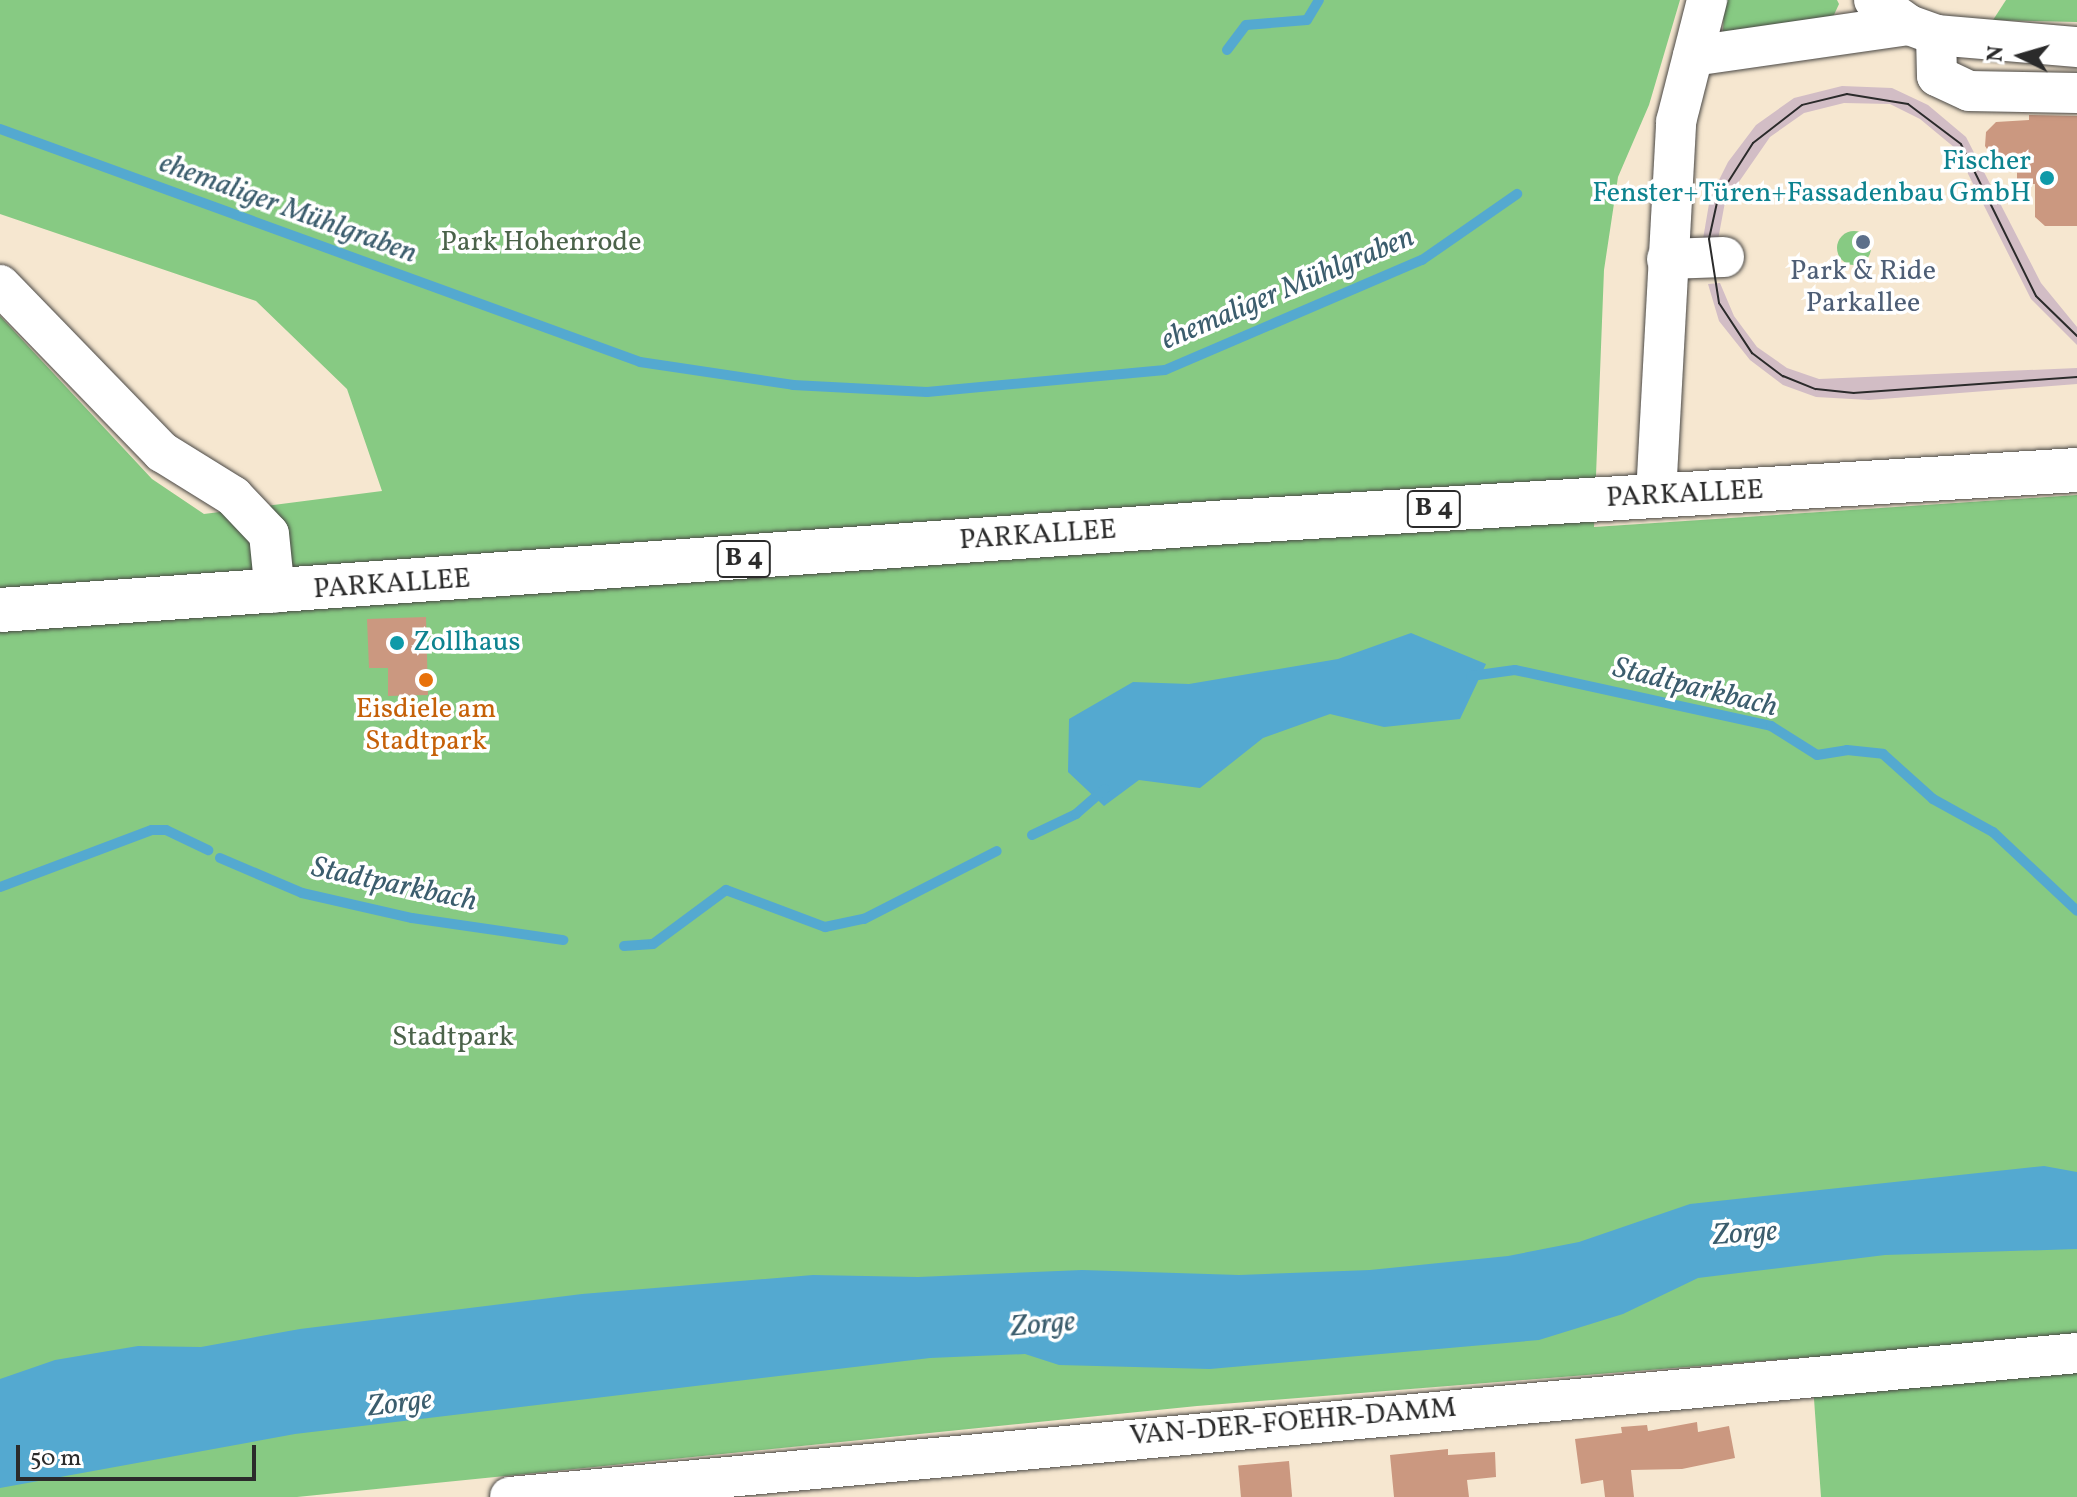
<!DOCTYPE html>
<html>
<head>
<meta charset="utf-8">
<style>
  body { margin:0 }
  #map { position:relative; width:2077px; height:1497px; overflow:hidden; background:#f6e7d0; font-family:Vollkorn,serif }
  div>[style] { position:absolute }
  .industrial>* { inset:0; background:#d2bdc5 }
  .green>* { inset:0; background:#87ca83 }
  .round { border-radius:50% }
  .water>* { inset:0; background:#54a9d0 }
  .stream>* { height:10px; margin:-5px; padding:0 5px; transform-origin:5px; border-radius:5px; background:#54a9d0 }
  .building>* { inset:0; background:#cb9880; transform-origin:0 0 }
  .roads { filter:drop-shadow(0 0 2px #494744) drop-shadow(0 0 2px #494744) }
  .minor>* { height:40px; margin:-20px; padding:0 20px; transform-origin:20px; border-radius:20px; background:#fff }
  .major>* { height:44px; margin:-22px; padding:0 22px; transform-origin:22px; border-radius:22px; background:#fff }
  .tram>* { height:2px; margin:-1px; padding:0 1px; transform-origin:1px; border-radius:1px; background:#2b2b2b }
  .dots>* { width:22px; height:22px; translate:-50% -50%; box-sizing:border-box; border:4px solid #fff; border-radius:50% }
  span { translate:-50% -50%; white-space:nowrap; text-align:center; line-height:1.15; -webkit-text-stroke:7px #fff; paint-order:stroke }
  .shield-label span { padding:2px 6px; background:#fff; border:2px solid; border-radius:6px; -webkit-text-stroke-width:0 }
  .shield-label { font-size:26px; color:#2b2b2b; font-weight:700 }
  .culture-label { font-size:28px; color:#0d838f }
  .right { translate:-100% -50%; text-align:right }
  .left { translate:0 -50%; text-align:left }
  .park-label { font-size:28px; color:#4b634a }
  .service-label { font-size:28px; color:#4e5e75 }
  .street-label { font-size:28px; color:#2b2b2b }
  .food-label { font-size:28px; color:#c56008 }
  .water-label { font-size:30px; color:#3b5d6d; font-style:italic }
  .north { position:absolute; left:1981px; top:16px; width:80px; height:80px; -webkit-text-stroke:6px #fff; paint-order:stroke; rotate:275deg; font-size:22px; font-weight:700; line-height:32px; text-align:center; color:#2b2b2b }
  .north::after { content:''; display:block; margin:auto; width:28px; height:36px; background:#2b2b2b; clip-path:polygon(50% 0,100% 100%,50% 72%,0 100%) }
  .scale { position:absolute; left:16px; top:1445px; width:240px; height:36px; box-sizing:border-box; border:4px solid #2b2b2b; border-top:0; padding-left:10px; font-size:24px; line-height:28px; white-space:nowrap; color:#2b2b2b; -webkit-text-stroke:6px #fff; paint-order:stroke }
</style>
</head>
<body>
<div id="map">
  <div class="industrial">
    <div style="clip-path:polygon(1842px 86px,1892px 88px,1928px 105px,1966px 137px,2041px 283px,2077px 327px,2077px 345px,2031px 299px,1955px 148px,1920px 119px,1890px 104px,1844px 103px,1804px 113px,1770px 137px,1725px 202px,1718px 240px,1703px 239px,1710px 198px,1728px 162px,1756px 125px,1794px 98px)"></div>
    <div style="clip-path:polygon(1720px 283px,1734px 316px,1757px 347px,1787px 368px,1819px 379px,2077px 368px,2077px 384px,1869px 400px,1816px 397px,1783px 385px,1750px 360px,1719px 321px,1708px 284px)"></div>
  </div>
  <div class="green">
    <div style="clip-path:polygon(0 0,1680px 0,1649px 105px,1618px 177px,1604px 270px,1594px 527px,2077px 495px,2077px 1497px,1821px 1497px,1811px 1357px,1197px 1406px,297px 1497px,0 1497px,0 316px,152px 479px,204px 514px,382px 491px,347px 389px,256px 301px,0 214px)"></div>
    <div style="clip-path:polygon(1724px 0,1837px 0,1839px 4px,1833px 17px,1723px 34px)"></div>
    <div style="clip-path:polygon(2006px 0,2077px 0,2077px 22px,1993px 20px)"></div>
    <div class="round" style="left:1837px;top:231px;width:34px;height:34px"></div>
  </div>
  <div class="water">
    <div style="clip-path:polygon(1411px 633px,1486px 664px,1460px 719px,1384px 727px,1330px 714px,1263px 738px,1200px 788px,1139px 780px,1104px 806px,1068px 772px,1069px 719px,1133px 682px,1189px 684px,1338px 659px)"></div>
    <div style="clip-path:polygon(2044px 1166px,2077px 1172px,2077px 1249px,1885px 1255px,1698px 1278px,1623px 1314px,1539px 1340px,1210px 1369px,1059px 1365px,1025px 1354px,930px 1358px,295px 1434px,0 1488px,0 1379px,55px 1360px,138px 1346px,201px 1347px,300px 1329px,582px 1294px,813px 1275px,918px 1277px,1082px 1270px,1239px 1275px,1370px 1270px,1508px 1256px,1579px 1242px,1690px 1204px)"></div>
  </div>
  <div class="stream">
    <div style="left:1227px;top:50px;width:31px;rotate:-53deg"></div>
    <div style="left:1246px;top:25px;width:61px;rotate:-4.7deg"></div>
    <div style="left:1307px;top:20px;width:23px;rotate:-59deg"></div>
    <div style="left:0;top:129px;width:681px;rotate:20deg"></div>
    <div style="left:640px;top:362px;width:155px;rotate:8.5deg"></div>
    <div style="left:793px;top:385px;width:134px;rotate:3deg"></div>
    <div style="left:927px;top:392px;width:239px;rotate:-5.3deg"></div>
    <div style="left:1165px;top:370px;width:280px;rotate:-23.2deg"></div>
    <div style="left:1422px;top:260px;width:116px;rotate:-34.8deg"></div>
    <div style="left:1471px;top:676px;width:44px;rotate:-7.8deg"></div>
    <div style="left:1515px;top:670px;width:262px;rotate:12.3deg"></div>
    <div style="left:1771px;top:726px;width:54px;rotate:32.2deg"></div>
    <div style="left:1817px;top:755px;width:30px;rotate:-9deg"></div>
    <div style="left:1847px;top:750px;width:36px;rotate:6deg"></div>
    <div style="left:1883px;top:754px;width:67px;rotate:42deg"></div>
    <div style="left:1933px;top:799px;width:68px;rotate:28.8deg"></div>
    <div style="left:1993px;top:832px;width:115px;rotate:43.2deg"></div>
    <div style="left:1032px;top:835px;width:49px;rotate:-25.5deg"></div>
    <div style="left:1076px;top:814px;width:38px;rotate:-41deg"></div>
    <div style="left:220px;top:858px;width:89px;rotate:23.1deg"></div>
    <div style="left:302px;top:893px;width:113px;rotate:12.8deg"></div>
    <div style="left:412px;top:918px;width:153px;rotate:8.3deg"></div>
    <div style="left:0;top:887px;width:162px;rotate:-20.6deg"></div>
    <div style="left:152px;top:830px;width:14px"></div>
    <div style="left:166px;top:830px;width:47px;rotate:25.5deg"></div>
    <div style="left:624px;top:946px;width:29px;rotate:-4deg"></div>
    <div style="left:653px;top:944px;width:91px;rotate:-36.5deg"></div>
    <div style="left:726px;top:890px;width:106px;rotate:20.5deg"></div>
    <div style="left:825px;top:927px;width:40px;rotate:-12deg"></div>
    <div style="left:864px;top:919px;width:149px;rotate:-27.1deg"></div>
  </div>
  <div class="building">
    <div style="clip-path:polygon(2029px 115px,2077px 116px,2077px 226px,2045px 226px,2035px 217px,2035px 184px,2017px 184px,2017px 164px,1993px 158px,1985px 146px,1986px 132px,1996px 122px,2029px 120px)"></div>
    <div style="clip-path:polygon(426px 617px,428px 695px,388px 696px,388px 668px,369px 668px,367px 619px)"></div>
    <div style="clip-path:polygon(1697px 1422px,1698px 1432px,1729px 1426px,1735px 1458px,1682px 1469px,1631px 1470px,1634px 1497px,1605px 1497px,1603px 1480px,1581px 1484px,1575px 1439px,1622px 1433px,1621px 1427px,1647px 1425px,1648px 1431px)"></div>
    <div style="clip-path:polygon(1448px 1449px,1448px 1455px,1495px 1452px,1496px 1477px,1467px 1480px,1469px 1497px,1394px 1497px,1390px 1455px)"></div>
    <div style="left:1289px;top:1461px;width:36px;height:51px;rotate:85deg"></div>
  </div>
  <div class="roads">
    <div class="minor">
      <div style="left:1874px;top:0;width:43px;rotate:35.5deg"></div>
      <div style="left:1909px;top:25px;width:29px;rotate:20deg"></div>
      <div style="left:1936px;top:35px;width:142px;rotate:4.9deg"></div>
      <div style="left:1936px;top:35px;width:41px;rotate:88.6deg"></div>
      <div style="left:1937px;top:76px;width:35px;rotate:25deg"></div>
      <div style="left:1969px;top:91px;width:108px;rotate:1.1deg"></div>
      <div style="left:1693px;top:56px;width:218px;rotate:-8.2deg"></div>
      <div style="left:1667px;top:259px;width:57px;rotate:-2deg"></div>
      <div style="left:0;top:285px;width:233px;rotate:45.9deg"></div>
      <div style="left:162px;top:452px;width:84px;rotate:31.8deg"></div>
      <div style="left:233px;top:496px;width:52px;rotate:46.5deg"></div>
      <div style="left:269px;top:534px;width:59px;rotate:84.2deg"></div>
      <div style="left:1656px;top:495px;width:374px;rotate:-86.9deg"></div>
      <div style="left:1676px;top:122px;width:126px;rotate:-75.7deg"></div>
      <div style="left:510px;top:1497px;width:1574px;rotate:-5.25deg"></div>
    </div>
    <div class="major">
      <div style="left:0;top:610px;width:1216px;rotate:-4.1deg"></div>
      <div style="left:1213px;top:523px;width:866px;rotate:-3.51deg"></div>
    </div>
  </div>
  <div class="tram">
    <div style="left:2077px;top:336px;width:57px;rotate:-135.7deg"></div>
    <div style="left:2036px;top:296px;width:169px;rotate:-116.3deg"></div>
    <div style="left:1961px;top:144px;width:66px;rotate:-143deg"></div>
    <div style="left:1908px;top:104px;width:62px;rotate:-170.7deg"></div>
    <div style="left:1847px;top:94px;width:46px;rotate:166.3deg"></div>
    <div style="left:1802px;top:105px;width:62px;rotate:142.2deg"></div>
    <div style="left:1753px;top:143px;width:65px;rotate:122.5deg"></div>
    <div style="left:1718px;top:198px;width:42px;rotate:102.4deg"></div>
    <div style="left:1709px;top:239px;width:65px;rotate:81.1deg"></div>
    <div style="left:1719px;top:303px;width:60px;rotate:56.6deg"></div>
    <div style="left:1752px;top:353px;width:39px;rotate:37deg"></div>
    <div style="left:1783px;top:376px;width:35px;rotate:22deg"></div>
    <div style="left:1816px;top:389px;width:38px;rotate:6deg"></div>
    <div style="left:1854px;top:393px;width:224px;rotate:-4.1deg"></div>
  </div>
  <div class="dots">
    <div style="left:2047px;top:178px;background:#0f9aa8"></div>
    <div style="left:1863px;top:242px;background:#5c6f8a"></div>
    <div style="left:397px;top:643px;background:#0f9aa8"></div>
    <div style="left:426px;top:680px;background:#e8710a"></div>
  </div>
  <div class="shield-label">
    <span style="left:1434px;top:509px">B 4</span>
    <span style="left:744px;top:559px">B 4</span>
  </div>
  <div class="culture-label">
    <span class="right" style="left:2031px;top:178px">Fischer<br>Fenster+Türen+Fassadenbau GmbH</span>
    <span class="left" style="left:413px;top:643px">Zollhaus</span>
  </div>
  <div class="park-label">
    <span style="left:541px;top:243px">Park Hohenrode</span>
    <span style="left:453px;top:1038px">Stadtpark</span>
  </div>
  <div class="service-label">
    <span style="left:1863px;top:288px">Park &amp; Ride<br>Parkallee</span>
  </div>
  <div class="street-label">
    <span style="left:1685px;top:495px;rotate:-3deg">PARKALLEE</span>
    <span style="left:1038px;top:536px;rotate:-4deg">PARKALLEE</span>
    <span style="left:392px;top:585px;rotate:-4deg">PARKALLEE</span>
    <span style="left:1293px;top:1423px;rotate:-5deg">VAN-DER-FOEHR-DAMM</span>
  </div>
  <div class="food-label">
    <span style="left:426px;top:726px">Eisdiele am<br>Stadtpark</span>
  </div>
  <div class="water-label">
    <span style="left:288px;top:209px;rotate:20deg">ehemaliger Mühlgraben</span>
    <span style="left:1288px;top:289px;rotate:-23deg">ehemaliger Mühlgraben</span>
    <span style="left:1695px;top:688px;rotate:14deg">Stadtparkbach</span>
    <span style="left:394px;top:885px;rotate:12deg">Stadtparkbach</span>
    <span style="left:1745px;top:1234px;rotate:-4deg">Zorge</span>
    <span style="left:1043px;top:1325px;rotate:-5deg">Zorge</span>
    <span style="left:400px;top:1404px;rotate:-7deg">Zorge</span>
  </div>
  <div class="north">N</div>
  <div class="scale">50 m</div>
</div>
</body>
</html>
